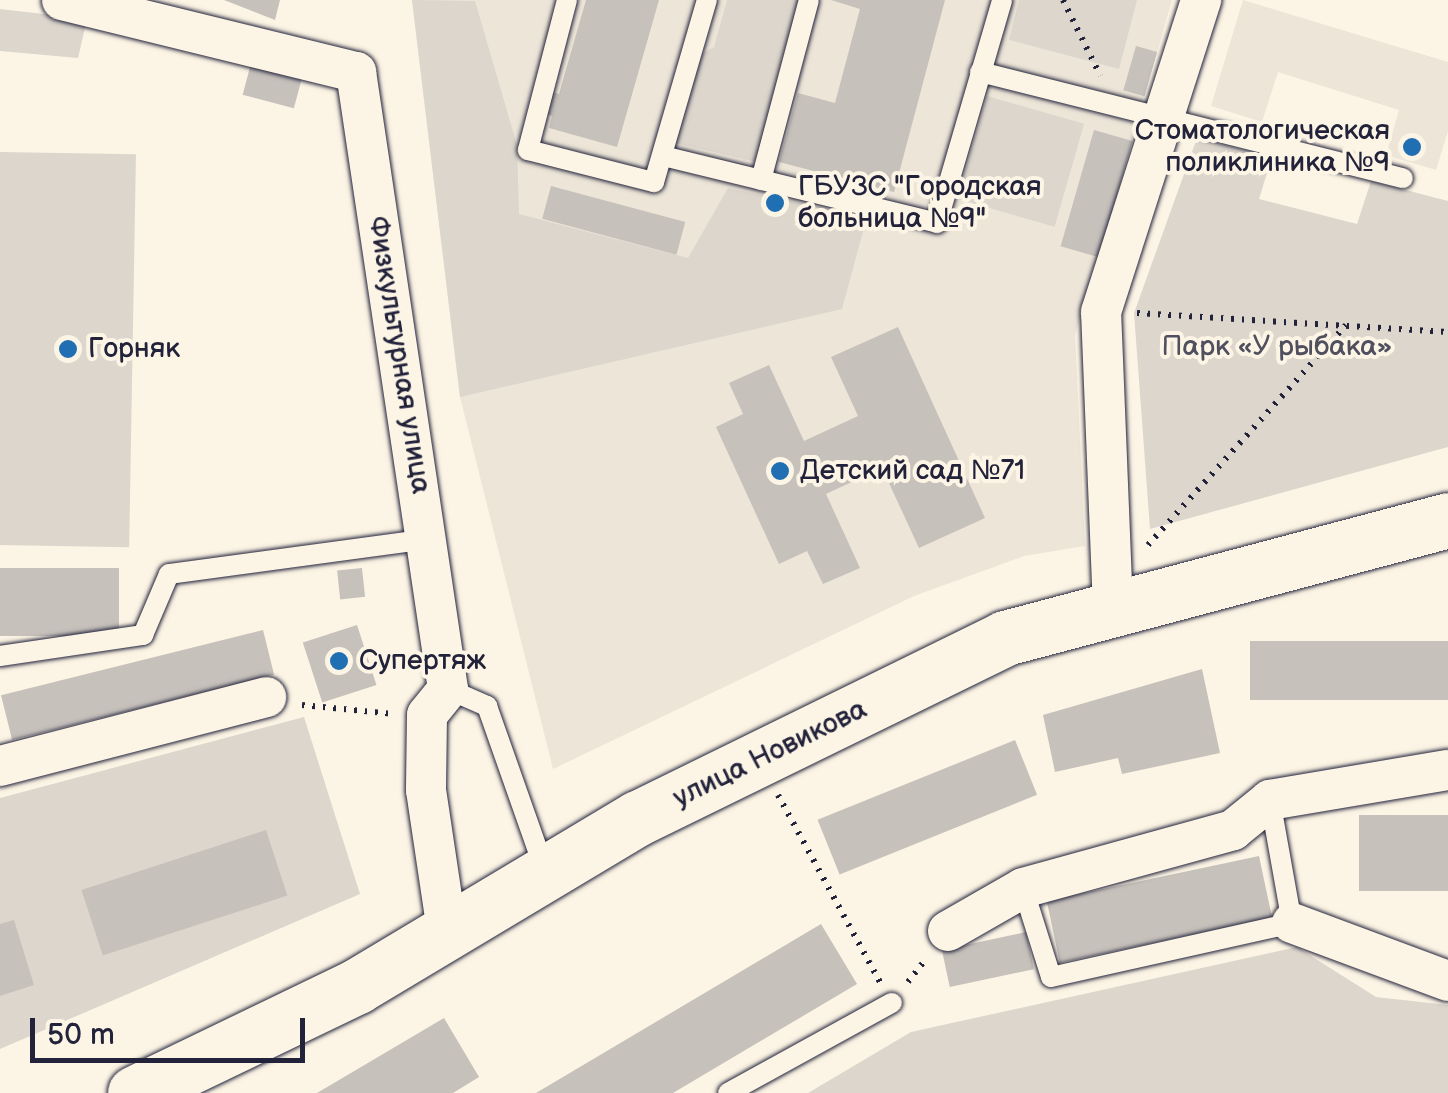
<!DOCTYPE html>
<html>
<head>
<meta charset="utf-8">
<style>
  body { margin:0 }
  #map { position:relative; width:1448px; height:1093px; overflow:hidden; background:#fcf5e5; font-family:"Balsamiq Sans",sans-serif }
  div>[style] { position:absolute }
  .built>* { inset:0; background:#ece5d8 }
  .green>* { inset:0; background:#dcd6cc; transform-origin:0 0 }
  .building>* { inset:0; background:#c6c1bb; transform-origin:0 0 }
  .path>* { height:6px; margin-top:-3px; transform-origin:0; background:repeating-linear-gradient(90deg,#22223b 0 2.5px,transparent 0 10.5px) }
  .roads { filter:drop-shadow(0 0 2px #22223b) drop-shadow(0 0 2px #22223b) }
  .lane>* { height:20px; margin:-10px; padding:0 10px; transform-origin:10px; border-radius:10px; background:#fcf5e5 }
  .street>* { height:40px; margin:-20px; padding:0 20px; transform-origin:20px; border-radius:20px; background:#fcf5e5 }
  .secondary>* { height:55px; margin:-27.5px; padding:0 27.5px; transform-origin:27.5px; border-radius:27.5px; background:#fcf5e5 }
  .dots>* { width:28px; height:28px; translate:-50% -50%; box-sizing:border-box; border:5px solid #fcf5e5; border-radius:50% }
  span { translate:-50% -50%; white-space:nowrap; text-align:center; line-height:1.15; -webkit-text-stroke:8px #fcf5e5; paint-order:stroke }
  .poi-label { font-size:28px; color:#22223b }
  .right { translate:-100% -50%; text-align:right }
  .left { translate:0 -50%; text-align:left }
  .park-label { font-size:28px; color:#504f5f }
  .street-label { font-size:28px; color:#22223b }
  .scale { position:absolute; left:30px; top:1018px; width:275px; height:45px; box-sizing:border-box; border:5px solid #22223b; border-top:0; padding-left:12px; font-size:30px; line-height:35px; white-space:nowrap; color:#22223b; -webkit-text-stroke:8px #fcf5e5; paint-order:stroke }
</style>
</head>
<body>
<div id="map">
  <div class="built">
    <div style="clip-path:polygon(412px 0,1172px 0,1075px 335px,1085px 546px,1024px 556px,914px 596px,553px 769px,460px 397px)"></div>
    <div style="clip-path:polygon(1243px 0,1448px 62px,1448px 131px,1436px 170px,1386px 155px,1399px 110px,1278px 72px,1262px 122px,1211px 106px)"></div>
  </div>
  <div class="green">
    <div style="clip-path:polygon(412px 0,475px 1px,517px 145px,519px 214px,688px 258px,728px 188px,867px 217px,842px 309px,460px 397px)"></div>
    <div style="clip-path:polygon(727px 0,802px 0,757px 162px,674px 143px,698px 56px,714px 47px)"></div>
    <div style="clip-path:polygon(1019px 0,1137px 0,1119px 69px,1009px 40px)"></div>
    <div style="clip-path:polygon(0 9px,87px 19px,78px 58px,0 51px)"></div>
    <div style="left:987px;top:96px;width:101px;height:107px;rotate:16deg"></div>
    <div style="clip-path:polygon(1197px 138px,1272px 157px,1259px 199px,1357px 224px,1371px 181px,1448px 201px,1448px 447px,1150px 529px,1134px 313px)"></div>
    <div style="left:0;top:152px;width:136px;height:393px;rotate:1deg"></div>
    <div style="clip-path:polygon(304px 717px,360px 894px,0 1049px,0 798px)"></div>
    <div style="clip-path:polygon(1297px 947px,1376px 997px,1448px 1005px,1448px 1093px,808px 1093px,911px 1032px)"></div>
  </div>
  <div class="building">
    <div style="clip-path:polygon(224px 0,280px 0,275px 20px)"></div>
    <div style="clip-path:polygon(586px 0,659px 0,617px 147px,549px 128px,552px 116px,542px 113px,549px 91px,559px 94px)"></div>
    <div style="clip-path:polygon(831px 0,945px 0,894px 192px,779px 162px,798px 93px,835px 103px,860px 9px)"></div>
    <div style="left:1136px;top:46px;width:22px;height:46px;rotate:16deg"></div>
    <div style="left:253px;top:56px;width:53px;height:40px;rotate:15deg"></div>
    <div style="left:1094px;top:130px;width:40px;height:121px;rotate:16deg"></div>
    <div style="left:551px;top:186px;width:139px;height:34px;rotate:15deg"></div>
    <div style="clip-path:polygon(898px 327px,985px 518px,919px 548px,882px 468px,826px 494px,860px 568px,823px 584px,807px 551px,779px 564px,716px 427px,743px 414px,729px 383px,769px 365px,804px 441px,858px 416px,831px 357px)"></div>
    <div style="left:0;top:568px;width:119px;height:68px"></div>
    <div style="left:362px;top:568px;width:29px;height:25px;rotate:84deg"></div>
    <div style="left:357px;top:625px;width:63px;height:57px;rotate:72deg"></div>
    <div style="left:263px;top:630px;width:46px;height:270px;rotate:76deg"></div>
    <div style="left:1448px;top:641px;width:59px;height:198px;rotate:90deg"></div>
    <div style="clip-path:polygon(1202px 669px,1220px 753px,1122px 774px,1118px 758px,1055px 772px,1043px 715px)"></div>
    <div style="left:1015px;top:740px;width:59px;height:213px;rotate:68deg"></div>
    <div style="left:1448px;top:815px;width:76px;height:89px;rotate:90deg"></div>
    <div style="left:266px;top:830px;width:69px;height:194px;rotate:72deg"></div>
    <div style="left:1259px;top:856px;width:63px;height:217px;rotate:78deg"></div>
    <div style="clip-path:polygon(14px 920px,34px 985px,0 996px,0 924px)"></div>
    <div style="clip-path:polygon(821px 924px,857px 984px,673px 1093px,536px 1093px)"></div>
    <div style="left:1026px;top:932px;width:38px;height:86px;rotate:78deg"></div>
    <div style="clip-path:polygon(444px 1018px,479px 1077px,453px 1093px,317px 1093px)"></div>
  </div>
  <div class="path">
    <div style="left:1063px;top:0;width:84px;rotate:63.7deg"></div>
    <div style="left:1137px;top:313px;width:312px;rotate:3.5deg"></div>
    <div style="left:1148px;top:545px;width:296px;rotate:-48deg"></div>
    <div style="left:302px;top:705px;width:91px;rotate:5.6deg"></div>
    <div style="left:778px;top:795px;width:213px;rotate:61.4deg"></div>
    <div style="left:908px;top:982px;width:28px;rotate:-52deg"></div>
  </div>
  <div class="roads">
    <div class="lane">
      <div style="left:567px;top:0;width:155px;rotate:104.6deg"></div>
      <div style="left:528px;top:150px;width:130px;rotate:14.3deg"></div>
      <div style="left:654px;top:182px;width:190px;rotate:-73.8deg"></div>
      <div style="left:980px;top:72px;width:436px;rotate:14.1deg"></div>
      <div style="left:663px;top:156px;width:282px;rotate:13.7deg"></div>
      <div style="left:937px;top:223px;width:232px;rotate:-73.7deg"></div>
      <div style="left:761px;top:180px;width:186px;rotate:-75.1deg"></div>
      <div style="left:0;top:656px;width:145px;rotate:-8.4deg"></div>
      <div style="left:143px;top:635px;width:66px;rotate:-66.9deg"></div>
      <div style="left:169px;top:574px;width:260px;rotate:-7.7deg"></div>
      <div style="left:448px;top:689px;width:43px;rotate:23.6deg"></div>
      <div style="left:487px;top:706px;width:175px;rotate:70.6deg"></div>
      <div style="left:1023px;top:888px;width:93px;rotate:72.5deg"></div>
      <div style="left:1051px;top:977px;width:247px;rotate:-12.6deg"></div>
      <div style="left:1292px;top:923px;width:125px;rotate:-100.1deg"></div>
      <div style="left:728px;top:1093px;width:187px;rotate:-28.8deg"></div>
    </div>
    <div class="street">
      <div style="left:62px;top:0;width:303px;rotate:13.8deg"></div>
      <div style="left:356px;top:72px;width:624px;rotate:81.52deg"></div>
      <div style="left:448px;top:689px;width:33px;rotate:129deg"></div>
      <div style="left:427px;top:715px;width:75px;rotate:90.8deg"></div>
      <div style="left:426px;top:790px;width:143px;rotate:81.5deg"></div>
      <div style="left:1113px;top:609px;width:297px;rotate:-92.3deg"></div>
      <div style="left:1101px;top:312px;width:328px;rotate:-72.2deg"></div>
      <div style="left:0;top:766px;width:275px;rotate:-14.5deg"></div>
      <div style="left:1292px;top:923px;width:166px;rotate:20.4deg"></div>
      <div style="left:948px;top:931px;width:86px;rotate:-29.8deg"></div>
      <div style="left:1023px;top:888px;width:218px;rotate:-15.4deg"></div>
      <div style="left:1233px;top:830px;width:48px;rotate:-39deg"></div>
      <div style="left:1270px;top:800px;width:181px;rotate:-9.6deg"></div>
    </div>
    <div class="secondary">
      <div style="left:135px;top:1093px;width:246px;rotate:-25.7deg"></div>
      <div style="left:357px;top:986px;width:327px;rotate:-30.9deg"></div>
      <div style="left:638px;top:818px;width:409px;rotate:-26.1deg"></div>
      <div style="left:1005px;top:638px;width:458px;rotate:-14.9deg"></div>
    </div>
  </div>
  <div class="dots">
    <div style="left:1412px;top:147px;background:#1f6fb2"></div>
    <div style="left:775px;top:203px;background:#1f6fb2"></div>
    <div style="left:68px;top:349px;background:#1f6fb2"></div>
    <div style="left:780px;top:471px;background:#1f6fb2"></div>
    <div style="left:339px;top:661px;background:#1f6fb2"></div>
  </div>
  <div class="poi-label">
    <span class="right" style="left:1390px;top:147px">Стоматологическая<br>поликлиника №9</span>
    <span class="left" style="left:798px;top:203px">ГБУЗС "Городская<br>больница №9"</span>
    <span class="left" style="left:88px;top:349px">Горняк</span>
    <span class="left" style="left:800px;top:471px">Детский сад №71</span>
    <span class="left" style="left:359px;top:661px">Супертяж</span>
  </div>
  <div class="park-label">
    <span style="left:1277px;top:347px">Парк «У рыбака»</span>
  </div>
  <div class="street-label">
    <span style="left:399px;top:355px;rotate:81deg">Физкультурная улица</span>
    <span style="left:770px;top:754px;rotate:-26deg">улица Новикова</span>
  </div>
  <div class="scale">50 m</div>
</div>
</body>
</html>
